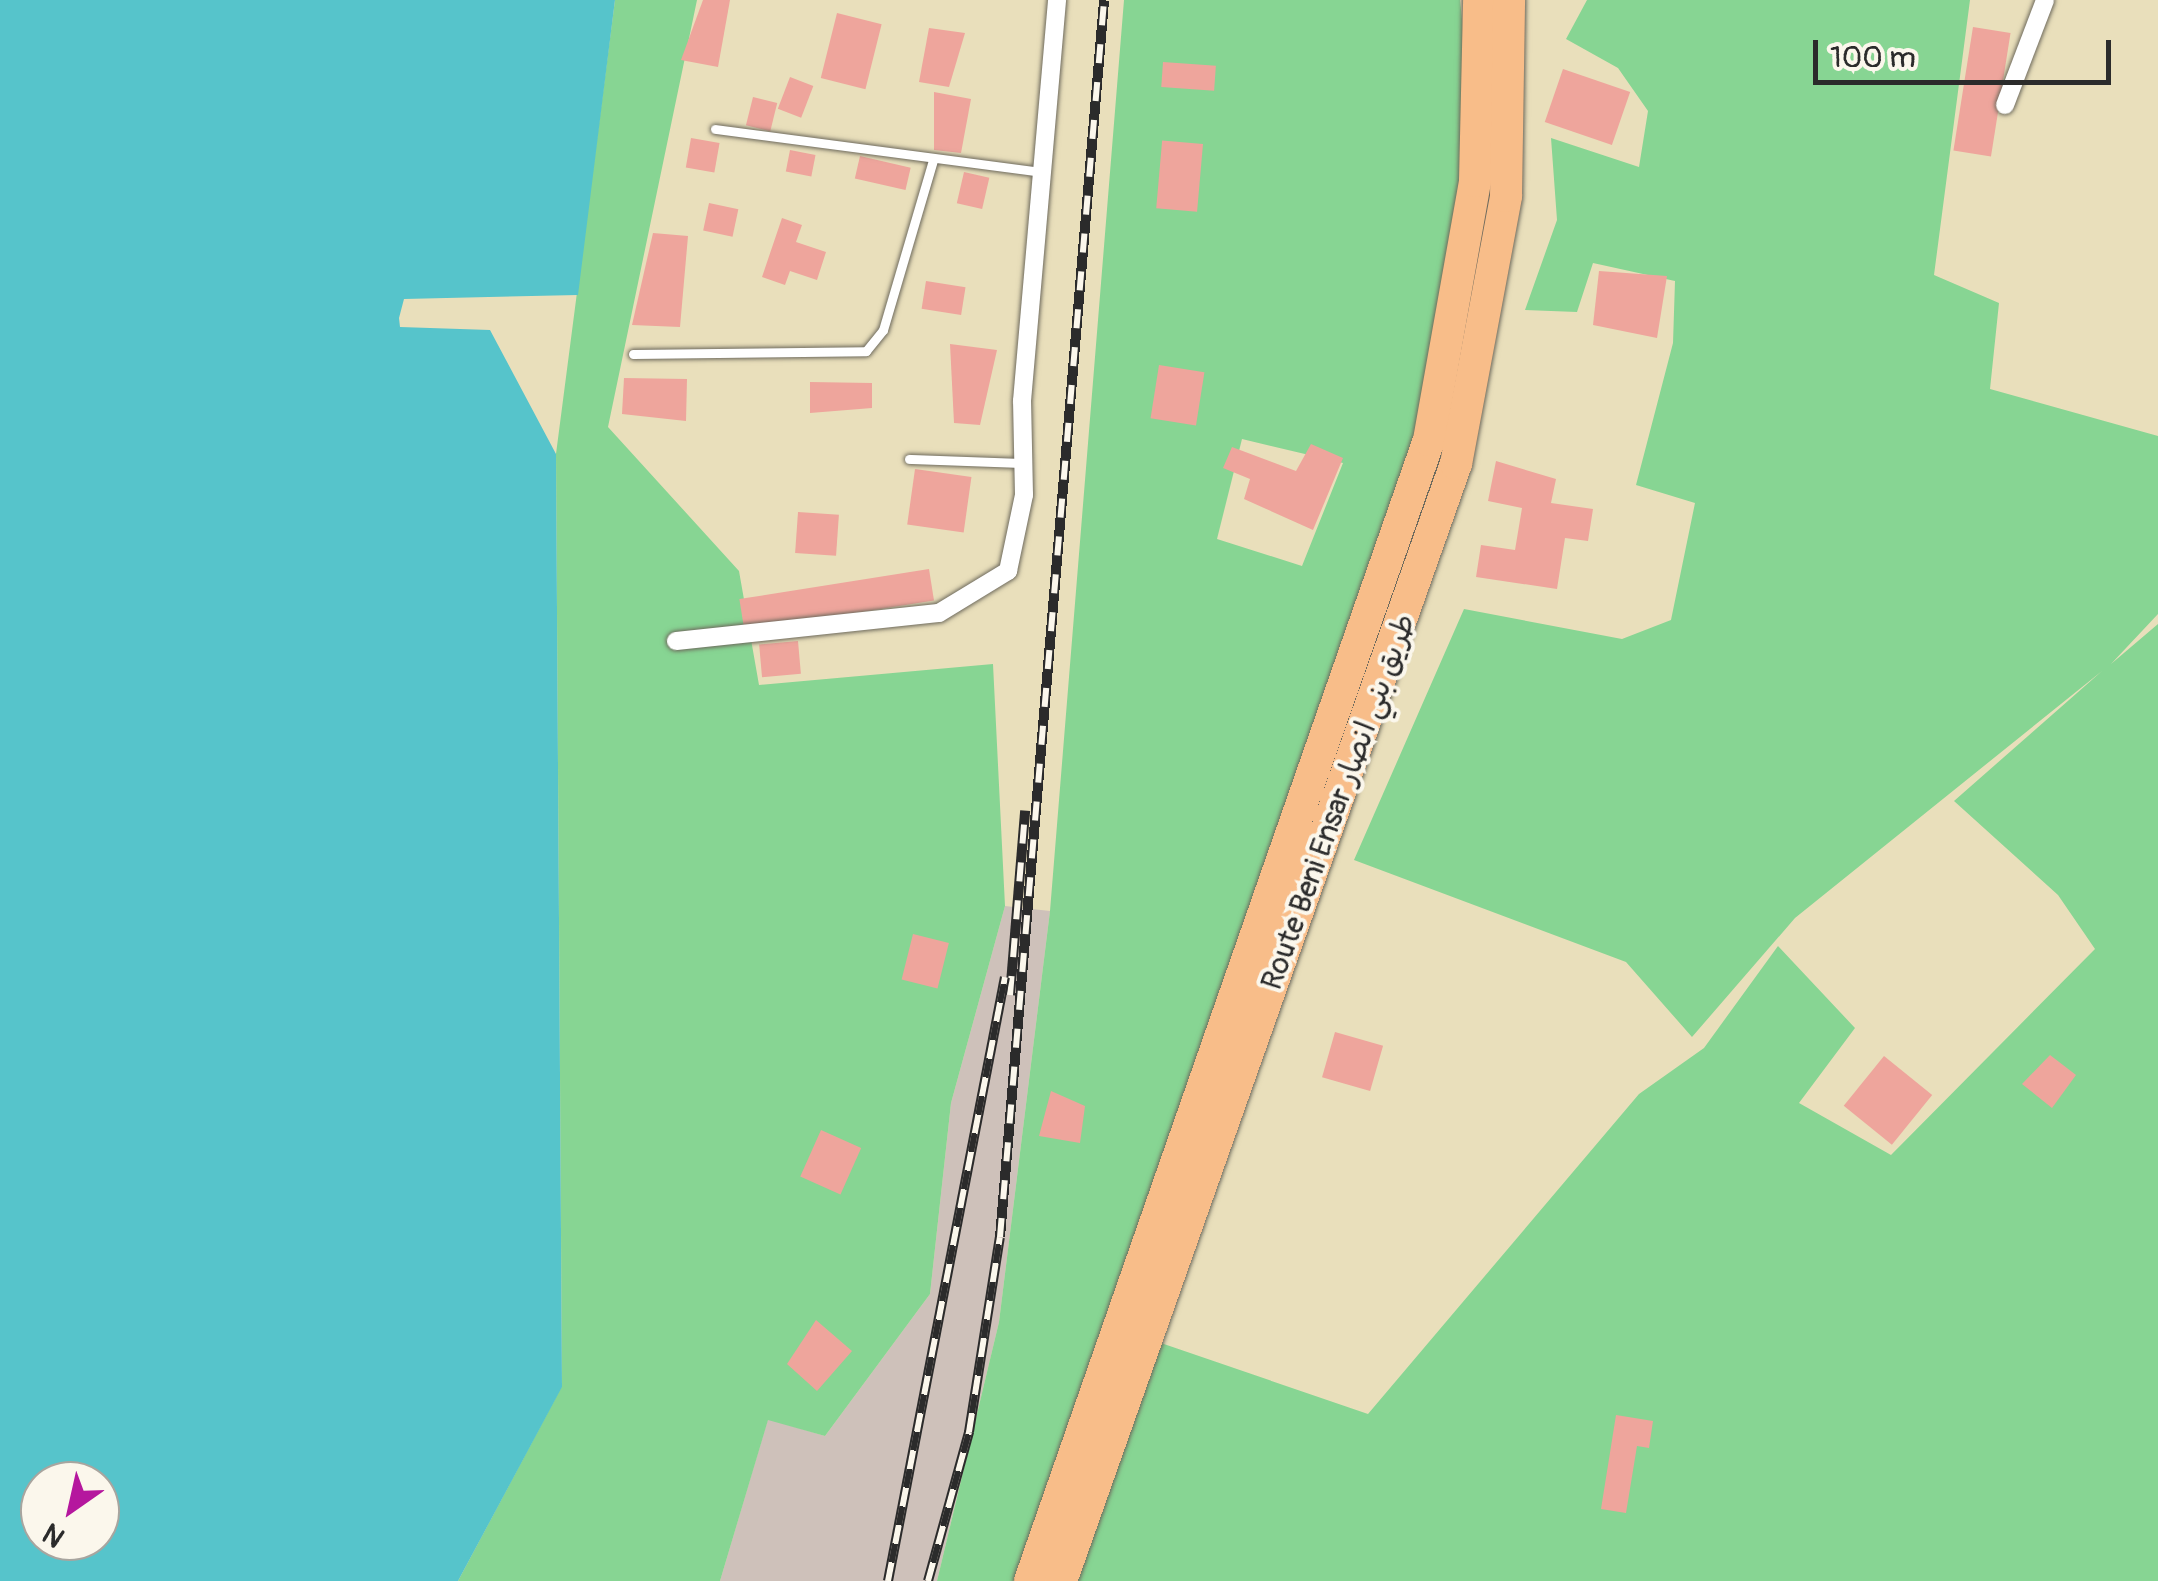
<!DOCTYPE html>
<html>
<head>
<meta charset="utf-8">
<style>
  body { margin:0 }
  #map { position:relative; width:2158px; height:1581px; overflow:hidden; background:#e9dfbb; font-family:Pangolin,"Playpen Sans Arabic",sans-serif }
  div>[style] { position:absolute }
  .industrial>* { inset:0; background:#cec1ba }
  .green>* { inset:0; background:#87d593 }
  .water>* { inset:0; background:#56c4cb }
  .building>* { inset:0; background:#eea59c; transform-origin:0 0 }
  .roads { filter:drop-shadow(0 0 2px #6e6a5d) drop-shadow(0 0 2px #6e6a5d) }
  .lane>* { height:9px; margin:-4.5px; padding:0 4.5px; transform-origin:4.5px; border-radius:4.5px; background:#fff }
  .street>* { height:18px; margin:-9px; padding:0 9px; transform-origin:9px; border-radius:9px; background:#fff }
  .highway>* { height:32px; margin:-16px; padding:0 16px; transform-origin:16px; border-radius:16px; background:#f8bd89 }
  .rail>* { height:10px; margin-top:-5px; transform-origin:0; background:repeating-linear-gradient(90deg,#fbf7ec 0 19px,#2b2b2b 0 38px); box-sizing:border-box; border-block:2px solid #2b2b2b }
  span { translate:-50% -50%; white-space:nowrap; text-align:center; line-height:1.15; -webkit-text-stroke:8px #fbf7ec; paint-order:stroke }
  .street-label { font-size:30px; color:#2b2b2b }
  .north { position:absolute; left:20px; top:1461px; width:100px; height:100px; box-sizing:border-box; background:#fbf7ec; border:2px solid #a8a59f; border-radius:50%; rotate:214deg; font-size:28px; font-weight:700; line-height:40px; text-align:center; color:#2b2b2b }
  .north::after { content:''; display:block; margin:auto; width:35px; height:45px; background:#b5179e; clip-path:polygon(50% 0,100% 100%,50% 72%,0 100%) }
  .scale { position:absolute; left:1813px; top:40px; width:298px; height:45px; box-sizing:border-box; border:5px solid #2b2b2b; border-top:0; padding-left:12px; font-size:30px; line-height:35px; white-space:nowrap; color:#2b2b2b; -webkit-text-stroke:8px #fbf7ec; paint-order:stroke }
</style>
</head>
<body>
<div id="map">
  <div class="industrial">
    <div style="clip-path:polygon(1005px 906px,1050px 911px,999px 1322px,937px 1581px,720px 1581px,768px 1419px,825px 1436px,930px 1294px,951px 1103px)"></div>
  </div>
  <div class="green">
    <div style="clip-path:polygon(615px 0,697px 0,608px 427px,739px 571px,759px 685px,993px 664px,1005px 906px,951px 1103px,930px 1294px,825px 1436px,768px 1420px,720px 1581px,458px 1581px,562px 1386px,556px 454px)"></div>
    <div style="clip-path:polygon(evenodd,1124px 0,1460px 0,1471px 105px,1421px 426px,1021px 1581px,937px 1581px,999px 1322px,1050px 911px,1124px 0,1242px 439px,1343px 463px,1302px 566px,1217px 539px,1242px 439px)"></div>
    <div style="clip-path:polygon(1587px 0,1970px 0,1934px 275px,1999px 303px,1990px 389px,2158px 436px,2158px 614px,2111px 664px,2158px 624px,2158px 1581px,1075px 1581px,1158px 1342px,1368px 1414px,1639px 1094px,1704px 1048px,1778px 946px,1855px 1028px,1799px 1103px,1891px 1155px,2095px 949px,2058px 895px,1954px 801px,2102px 671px,1795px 918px,1692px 1037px,1626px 962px,1354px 860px,1464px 609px,1622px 639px,1671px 620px,1695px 503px,1636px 485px,1673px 343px,1675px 281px,1593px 263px,1577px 312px,1525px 310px,1557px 220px,1551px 138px,1639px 167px,1648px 111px,1618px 68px,1566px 39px)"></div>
  </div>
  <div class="water">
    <div style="clip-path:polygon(evenodd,0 0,615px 0,578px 295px,404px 299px,399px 318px,400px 327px,490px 330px,556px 454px,562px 1387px,458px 1581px,0 1581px,0 0,40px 1481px,100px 1481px,100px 1541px,40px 1541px,40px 1481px)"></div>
  </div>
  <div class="building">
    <div style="clip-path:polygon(703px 0,730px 0,718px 67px,681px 60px)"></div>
    <div style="left:837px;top:13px;width:46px;height:67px;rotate:14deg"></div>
    <div style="left:1973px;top:27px;width:38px;height:125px;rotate:9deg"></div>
    <div style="clip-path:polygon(929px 28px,965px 33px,949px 87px,919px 82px)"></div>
    <div style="left:1163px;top:62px;width:53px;height:25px;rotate:4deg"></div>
    <div style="left:1563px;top:69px;width:71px;height:56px;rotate:19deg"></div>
    <div style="left:790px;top:77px;width:25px;height:34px;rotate:21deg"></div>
    <div style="clip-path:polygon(934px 92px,971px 99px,961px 153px,934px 150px)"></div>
    <div style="left:753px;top:97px;width:25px;height:29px;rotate:14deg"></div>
    <div style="left:691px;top:138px;width:29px;height:30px;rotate:10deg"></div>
    <div style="left:1203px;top:144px;width:68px;height:41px;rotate:95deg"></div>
    <div style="left:790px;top:150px;width:26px;height:22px;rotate:11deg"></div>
    <div style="left:860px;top:156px;width:52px;height:23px;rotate:13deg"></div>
    <div style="left:964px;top:172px;width:26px;height:32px;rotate:13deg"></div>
    <div style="left:709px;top:203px;width:30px;height:28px;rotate:12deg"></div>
    <div style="clip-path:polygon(782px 218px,802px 225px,796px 242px,826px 252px,817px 280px,790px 271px,785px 285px,762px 277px)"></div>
    <div style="clip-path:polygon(653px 233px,688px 236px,680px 327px,632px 325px)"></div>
    <div style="clip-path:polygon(1599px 271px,1667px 276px,1657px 338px,1593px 325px)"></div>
    <div style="left:926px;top:281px;width:40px;height:28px;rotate:9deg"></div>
    <div style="clip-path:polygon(950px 344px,997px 350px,980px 425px,954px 423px)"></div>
    <div style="left:1159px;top:365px;width:46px;height:54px;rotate:9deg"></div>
    <div style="clip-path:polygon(624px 378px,687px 379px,686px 421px,622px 414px)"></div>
    <div style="clip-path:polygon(810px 382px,872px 383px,872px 408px,810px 413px)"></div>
    <div style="clip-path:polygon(1311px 444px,1343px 458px,1313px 530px,1244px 499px,1250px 479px,1223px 468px,1232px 447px,1296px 471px)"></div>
    <div style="clip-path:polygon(1496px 461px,1556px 479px,1551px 503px,1593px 509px,1588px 541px,1565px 538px,1557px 589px,1476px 577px,1481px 545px,1515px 550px,1522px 508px,1488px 501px)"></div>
    <div style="left:915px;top:469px;width:57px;height:56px;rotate:8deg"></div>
    <div style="left:798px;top:512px;width:41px;height:41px;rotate:4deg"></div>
    <div style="left:929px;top:569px;width:32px;height:192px;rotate:81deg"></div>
    <div style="left:798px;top:641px;width:33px;height:39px;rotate:85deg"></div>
    <div style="left:913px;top:934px;width:37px;height:47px;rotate:14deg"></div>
    <div style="left:1335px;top:1032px;width:50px;height:47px;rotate:16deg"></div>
    <div style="clip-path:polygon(2050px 1055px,2076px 1075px,2052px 1108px,2022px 1084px)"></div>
    <div style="left:1884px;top:1056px;width:62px;height:64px;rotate:39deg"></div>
    <div style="clip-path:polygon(1051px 1091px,1085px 1106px,1080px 1143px,1039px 1136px)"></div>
    <div style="left:821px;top:1130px;width:44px;height:51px;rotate:24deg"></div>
    <div style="clip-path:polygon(816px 1320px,852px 1351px,817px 1391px,787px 1364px)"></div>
    <div style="clip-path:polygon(1616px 1415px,1653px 1421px,1649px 1448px,1637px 1446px,1626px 1513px,1601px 1509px)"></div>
  </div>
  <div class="roads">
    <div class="lane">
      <div style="left:715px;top:129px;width:328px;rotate:7.5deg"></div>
      <div style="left:633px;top:354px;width:233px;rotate:-0.7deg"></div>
      <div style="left:866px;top:351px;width:27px;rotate:-51deg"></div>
      <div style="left:883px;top:330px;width:177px;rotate:-73.6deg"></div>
      <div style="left:909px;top:459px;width:115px;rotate:2deg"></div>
    </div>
    <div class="street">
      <div style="left:2005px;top:105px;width:112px;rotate:-69.1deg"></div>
      <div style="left:676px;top:641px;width:264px;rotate:-6.1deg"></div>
      <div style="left:939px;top:613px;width:81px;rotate:-31.3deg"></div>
      <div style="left:1008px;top:571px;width:78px;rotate:-78.1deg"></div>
      <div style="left:1024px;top:495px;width:94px;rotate:-91.2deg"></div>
      <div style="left:1022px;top:401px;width:403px;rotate:-85deg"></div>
    </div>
    <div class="highway">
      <div style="left:1030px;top:1581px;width:1209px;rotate:-70.73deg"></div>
      <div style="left:1429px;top:440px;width:263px;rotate:-79.9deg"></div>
      <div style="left:1475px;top:181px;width:181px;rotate:-88.7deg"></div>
      <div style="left:1061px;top:1581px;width:1185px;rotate:-70.53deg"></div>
      <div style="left:1456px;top:464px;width:273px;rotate:-79.4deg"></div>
      <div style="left:1506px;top:196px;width:196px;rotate:-89.1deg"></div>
    </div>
  </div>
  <div class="rail">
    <div style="left:1010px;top:995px;width:185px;rotate:-85.3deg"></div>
    <div style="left:888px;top:1581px;width:615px;rotate:-79.04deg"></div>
    <div style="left:928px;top:1581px;width:155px;rotate:-74.6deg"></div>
    <div style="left:969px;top:1432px;width:197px;rotate:-81deg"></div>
    <div style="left:1000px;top:1237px;width:1241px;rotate:-85.19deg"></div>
  </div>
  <div class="street-label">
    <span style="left:1339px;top:802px;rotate:-70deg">Route Beni Ensar طريق بني انصار</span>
  </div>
  <div class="north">N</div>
  <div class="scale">100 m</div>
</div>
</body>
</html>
